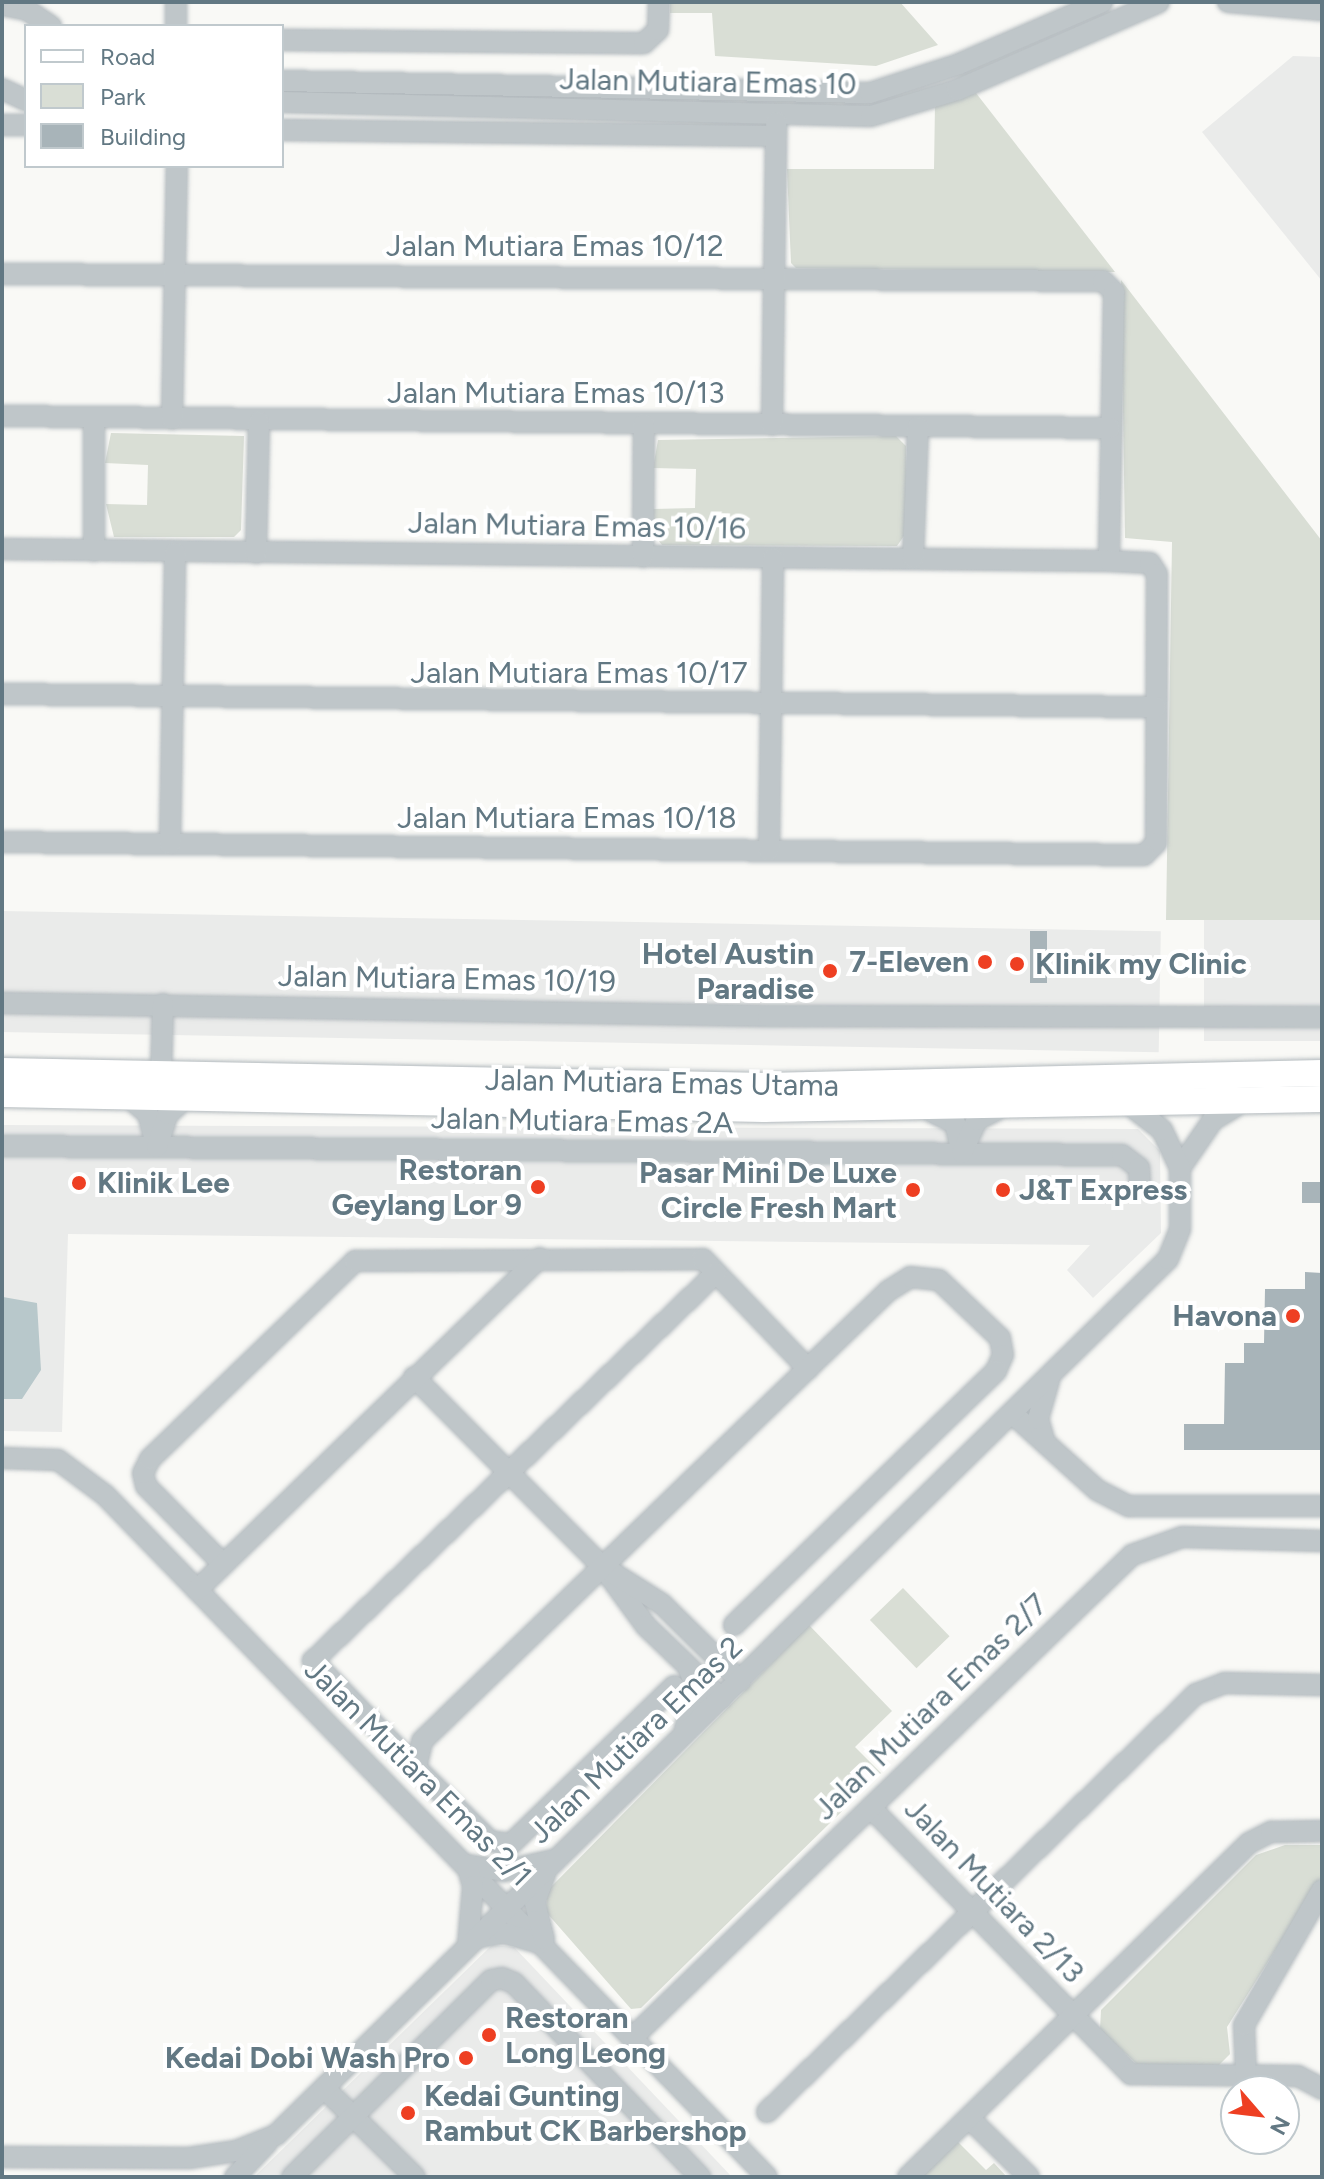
<!DOCTYPE html>
<html>
<head>
<meta charset="utf-8">
<style>
  body { margin:0 }
  #map { position:relative; width:1324px; height:2179px; overflow:hidden; background:#f9f9f6; font-family:Figtree,sans-serif }
  div>[style] { position:absolute }
  .built>* { inset:0; background:#eaebea; transform-origin:0 0 }
  .green>* { inset:0; background:#d9ded5; transform-origin:0 0 }
  .water>* { inset:0; background:#b8c8cb }
  .building>* { inset:0; background:#a8b4b9; transform-origin:0 0 }
  .roads { filter:drop-shadow(0 0 2px #b3babe) drop-shadow(0 0 2px #b3babe) }
  .minor>* { height:20px; margin:-10px; padding:0 10px; transform-origin:10px; border-radius:10px; background:#bfc6c9 }
  .major>* { height:26px; margin:-13px; padding:0 13px; transform-origin:13px; border-radius:13px; background:#fff }
  .dots>* { width:22px; height:22px; translate:-50% -50%; box-sizing:border-box; border:4px solid #fff; border-radius:50% }
  span { translate:-50% -50%; white-space:nowrap; text-align:center; line-height:1.15; -webkit-text-stroke:8px #fff; paint-order:stroke }
  .street-label { font-size:30px; color:#627883 }
  .poi-label { font-size:30px; color:#627883; font-weight:700 }
  .right { translate:-100% -50%; text-align:right }
  .left { translate:0 -50%; text-align:left }
  .frame { position:absolute; inset:0; border:4px solid #627883; pointer-events:none }
  .legend { position:absolute; left:24px; top:24px; width:260px; height:144px; box-sizing:border-box; background:#fff; border:2px solid #c0c9cd; margin:0; padding:10px 14px; list-style:none; font-size:24px; color:#627883 }
  .legend li { display:flex; align-items:center; gap:16px; height:40px }
  .legend b { width:40px; border:2px solid #c0c9cd }
  .north { position:absolute; left:1220px; top:2075px; width:80px; height:80px; box-sizing:border-box; background:#fff; border:2px solid #c0c9cd; border-radius:50%; rotate:118deg; font-size:22px; font-weight:700; line-height:32px; text-align:center; color:#627883 }
  .north::after { content:''; display:block; margin:auto; width:28px; height:36px; background:#ee3f22; clip-path:polygon(50% 0,100% 100%,50% 72%,0 100%) }
</style>
</head>
<body>
<div id="map">
  <div class="built">
    <div style="clip-path:polygon(1293px 56px,1322px 57px,1322px 281px,1202px 132px)"></div>
    <div style="left:2px;top:911px;width:1159px;height:121px;rotate:1deg"></div>
    <div style="left:1204px;top:920px;width:118px;height:121px"></div>
    <div style="clip-path:polygon(2px 1125px,1138px 1129px,1160px 1151px,1161px 1233px,1093px 1298px,1067px 1270px,1090px 1245px,68px 1234px,62px 1432px,2px 1431px)"></div>
    <div style="clip-path:polygon(492px 1945px,514px 1947px,732px 2177px,254px 2177px)"></div>
  </div>
  <div class="green">
    <div style="clip-path:polygon(670px 2px,900px 2px,938px 45px,876px 66px,715px 56px,712px 13px,670px 13px)"></div>
    <div style="clip-path:polygon(976px 93px,1115px 272px,796px 268px,791px 263px,787px 169px,934px 169px,935px 104px)"></div>
    <div style="clip-path:polygon(1121px 280px,1322px 541px,1322px 920px,1166px 920px,1172px 542px,1125px 538px)"></div>
    <div style="clip-path:polygon(111px 433px,244px 436px,241px 530px,234px 537px,114px 537px,106px 504px,147px 505px,148px 465px,105px 463px)"></div>
    <div style="clip-path:polygon(896px 436px,906px 446px,906px 533px,897px 546px,662px 545px,654px 535px,653px 509px,695px 508px,696px 469px,653px 468px,658px 440px)"></div>
    <div style="left:903px;top:1588px;width:67px;height:46px;rotate:46deg"></div>
    <div style="clip-path:polygon(809px 1625px,892px 1711px,855px 1747px,881px 1773px,641px 2008px,631px 2009px,546px 1912px,547px 1891px)"></div>
    <div style="clip-path:polygon(1285px 1845px,1322px 1845px,1322px 1876px,1227px 2027px,1230px 2054px,1216px 2068px,1140px 2067px,1100px 2030px,1101px 2010px,1256px 1855px)"></div>
    <div style="clip-path:polygon(957px 2141px,986px 2170px,994px 2163px,1007px 2177px,918px 2177px)"></div>
  </div>
  <div class="water">
    <div style="clip-path:polygon(2px 1269px,3px 1297px,37px 1303px,41px 1370px,22px 1399px,2px 1399px)"></div>
  </div>
  <div class="building">
    <div style="left:1030px;top:931px;width:17px;height:52px"></div>
    <div style="left:1302px;top:1182px;width:20px;height:21px"></div>
    <div style="clip-path:polygon(1305px 1272px,1322px 1273px,1322px 1450px,1184px 1450px,1184px 1424px,1224px 1424px,1225px 1363px,1244px 1363px,1244px 1343px,1264px 1343px,1265px 1289px,1305px 1289px)"></div>
  </div>
  <div class="roads">
    <div class="minor">
      <div style="left:176px;top:2px;width:24px;rotate:90deg"></div>
      <div style="left:1228px;top:2px;width:94px;rotate:4.9deg"></div>
      <div style="left:2px;top:5px;width:25px;rotate:11deg"></div>
      <div style="left:27px;top:10px;width:29px;rotate:34deg"></div>
      <div style="left:282px;top:40px;width:362px;rotate:0.5deg"></div>
      <div style="left:644px;top:43px;width:19px;rotate:-43deg"></div>
      <div style="left:658px;top:30px;width:28px;rotate:-88deg"></div>
      <div style="left:282px;top:81px;width:588px;rotate:1.17deg"></div>
      <div style="left:870px;top:93px;width:94px;rotate:-18deg"></div>
      <div style="left:959px;top:64px;width:156px;rotate:-23.4deg"></div>
      <div style="left:2px;top:89px;width:26px;rotate:25deg"></div>
      <div style="left:282px;top:102px;width:589px;rotate:1.36deg"></div>
      <div style="left:871px;top:116px;width:90px;rotate:-16.8deg"></div>
      <div style="left:957px;top:90px;width:220px;rotate:-23.5deg"></div>
      <div style="left:2px;top:125px;width:24px"></div>
      <div style="left:282px;top:130px;width:493px;rotate:0.7deg"></div>
      <div style="left:2px;top:274px;width:1101px;rotate:0.36deg"></div>
      <div style="left:1103px;top:281px;width:16px;rotate:45deg"></div>
      <div style="left:1114px;top:292px;width:269px;rotate:91.1deg"></div>
      <div style="left:2px;top:416px;width:1108px;rotate:0.62deg"></div>
      <div style="left:94px;top:418px;width:133px;rotate:90deg"></div>
      <div style="left:172px;top:419px;width:253px;rotate:-88.9deg"></div>
      <div style="left:772px;top:425px;width:303px;rotate:-89.2deg"></div>
      <div style="left:2px;top:549px;width:1107px;rotate:0.62deg"></div>
      <div style="left:1109px;top:561px;width:41px;rotate:2.8deg"></div>
      <div style="left:1150px;top:563px;width:13px;rotate:58deg"></div>
      <div style="left:1157px;top:574px;width:269px;rotate:90.2deg"></div>
      <div style="left:1156px;top:843px;width:17px;rotate:135deg"></div>
      <div style="left:1144px;top:855px;width:1142px;rotate:-179.35deg"></div>
      <div style="left:256px;top:553px;width:131px;rotate:-88.7deg"></div>
      <div style="left:643px;top:557px;width:133px;rotate:-89.6deg"></div>
      <div style="left:913px;top:558px;width:131px;rotate:-87.8deg"></div>
      <div style="left:2px;top:694px;width:1154px;rotate:0.65deg"></div>
      <div style="left:170px;top:844px;width:291px;rotate:-89deg"></div>
      <div style="left:769px;top:850px;width:292px;rotate:-89.2deg"></div>
      <div style="left:2px;top:1003px;width:766px;rotate:0.97deg"></div>
      <div style="left:768px;top:1016px;width:554px;rotate:0.1deg"></div>
      <div style="left:161px;top:1076px;width:72px;rotate:-88.4deg"></div>
      <div style="left:128px;top:1097px;width:26px;rotate:40deg"></div>
      <div style="left:148px;top:1114px;width:34px;rotate:75deg"></div>
      <div style="left:926px;top:1109px;width:32px;rotate:26deg"></div>
      <div style="left:955px;top:1123px;width:31px;rotate:77deg"></div>
      <div style="left:2px;top:1146px;width:1120px;rotate:0.46deg"></div>
      <div style="left:1122px;top:1155px;width:21px;rotate:37deg"></div>
      <div style="left:1139px;top:1168px;width:18px;rotate:87deg"></div>
      <div style="left:157px;top:1147px;width:35px;rotate:-72deg"></div>
      <div style="left:168px;top:1114px;width:25px;rotate:-42deg"></div>
      <div style="left:962px;top:1153px;width:36px;rotate:-66deg"></div>
      <div style="left:977px;top:1120px;width:27px;rotate:-27deg"></div>
      <div style="left:1180px;top:1168px;width:58px;rotate:-55.5deg"></div>
      <div style="left:1213px;top:1120px;width:37px;rotate:-31deg"></div>
      <div style="left:414px;top:1377px;width:268px;rotate:45.2deg"></div>
      <div style="left:603px;top:1567px;width:73px;rotate:53.9deg"></div>
      <div style="left:646px;top:1626px;width:105px;rotate:43.8deg"></div>
      <div style="left:1013px;top:1414px;width:113px;rotate:42.1deg"></div>
      <div style="left:1097px;top:1490px;width:36px;rotate:27deg"></div>
      <div style="left:1129px;top:1506px;width:193px"></div>
      <div style="left:1045px;top:1443px;width:25px;rotate:-106deg"></div>
      <div style="left:1038px;top:1419px;width:40px;rotate:-74deg"></div>
      <div style="left:2px;top:1458px;width:56px;rotate:2deg"></div>
      <div style="left:58px;top:1460px;width:59px;rotate:36.7deg"></div>
      <div style="left:105px;top:1495px;width:950px;rotate:45.85deg"></div>
      <div style="left:222px;top:1563px;width:108px;rotate:-134.6deg"></div>
      <div style="left:146px;top:1486px;width:13px;rotate:-103deg"></div>
      <div style="left:143px;top:1473px;width:16px;rotate:-63deg"></div>
      <div style="left:150px;top:1459px;width:285px;rotate:-44deg"></div>
      <div style="left:355px;top:1261px;width:348px;rotate:-0.3deg"></div>
      <div style="left:703px;top:1259px;width:152px;rotate:46.3deg"></div>
      <div style="left:613px;top:1573px;width:58px;rotate:32.3deg"></div>
      <div style="left:662px;top:1604px;width:110px;rotate:44.6deg"></div>
      <div style="left:197px;top:1590px;width:477px;rotate:-44.1deg"></div>
      <div style="left:674px;top:1686px;width:227px;rotate:135.9deg"></div>
      <div style="left:511px;top:1844px;width:21px;rotate:-172deg"></div>
      <div style="left:490px;top:1841px;width:104px;rotate:-135.4deg"></div>
      <div style="left:416px;top:1768px;width:28px;rotate:-77deg"></div>
      <div style="left:422px;top:1741px;width:648px;rotate:-44deg"></div>
      <div style="left:888px;top:1291px;width:26px;rotate:-32deg"></div>
      <div style="left:910px;top:1277px;width:29px;rotate:6deg"></div>
      <div style="left:939px;top:1280px;width:84px;rotate:43.6deg"></div>
      <div style="left:1000px;top:1338px;width:17px;rotate:80deg"></div>
      <div style="left:1003px;top:1355px;width:17px;rotate:114deg"></div>
      <div style="left:996px;top:1371px;width:365px;rotate:135.9deg"></div>
      <div style="left:685px;top:1728px;width:37px;rotate:-70deg"></div>
      <div style="left:698px;top:1693px;width:26px;rotate:-111deg"></div>
      <div style="left:416px;top:1768px;width:149px;rotate:-133.9deg"></div>
      <div style="left:313px;top:1661px;width:559px;rotate:-43.91deg"></div>
      <div style="left:871px;top:1808px;width:372px;rotate:45.7deg"></div>
      <div style="left:1131px;top:2074px;width:167px;rotate:0.7deg"></div>
      <div style="left:1298px;top:2076px;width:27px;rotate:28deg"></div>
      <div style="left:467px;top:1865px;width:37px;rotate:9deg"></div>
      <div style="left:504px;top:1871px;width:50px;rotate:-12.7deg"></div>
      <div style="left:467px;top:1865px;width:22px;rotate:74deg"></div>
      <div style="left:473px;top:1886px;width:57px;rotate:95deg"></div>
      <div style="left:475px;top:1938px;width:29px;rotate:-10deg"></div>
      <div style="left:504px;top:1933px;width:37px;rotate:16deg"></div>
      <div style="left:544px;top:1939px;width:38px;rotate:-104deg"></div>
      <div style="left:535px;top:1902px;width:29px;rotate:-70deg"></div>
      <div style="left:633px;top:2037px;width:694px;rotate:-44.01deg"></div>
      <div style="left:1132px;top:1555px;width:53px;rotate:-19.8deg"></div>
      <div style="left:1182px;top:1537px;width:140px;rotate:1.6deg"></div>
      <div style="left:1246px;top:2076px;width:51px;rotate:-92.2deg"></div>
      <div style="left:1244px;top:2025px;width:156px;rotate:-60deg"></div>
      <div style="left:324px;top:2088px;width:127px;rotate:44.4deg"></div>
      <div style="left:767px;top:2112px;width:599px;rotate:-44.26deg"></div>
      <div style="left:1196px;top:1694px;width:30px;rotate:-21deg"></div>
      <div style="left:1224px;top:1683px;width:98px;rotate:1.2deg"></div>
      <div style="left:969px;top:2118px;width:84px;rotate:44.5deg"></div>
      <div style="left:2px;top:2157px;width:187px;rotate:0.3deg"></div>
      <div style="left:189px;top:2158px;width:48px;rotate:-8.5deg"></div>
      <div style="left:236px;top:2151px;width:43px;rotate:-21.8deg"></div>
      <div style="left:276px;top:2135px;width:1250px;rotate:-44.48deg"></div>
      <div style="left:1168px;top:1259px;width:32px;rotate:-68deg"></div>
      <div style="left:1180px;top:1229px;width:61px;rotate:-90deg"></div>
      <div style="left:1180px;top:1168px;width:42px;rotate:-115.3deg"></div>
      <div style="left:1162px;top:1130px;width:51px;rotate:-142.2deg"></div>
      <div style="left:235px;top:2177px;width:47px;rotate:-46.7deg"></div>
      <div style="left:292px;top:2177px;width:280px;rotate:-44.7deg"></div>
      <div style="left:491px;top:1980px;width:11px;rotate:-10deg"></div>
      <div style="left:502px;top:1978px;width:13px;rotate:23deg"></div>
      <div style="left:514px;top:1983px;width:269px;rotate:46.2deg"></div>
      <div style="left:908px;top:2177px;width:477px;rotate:-44.4deg"></div>
      <div style="left:1249px;top:1843px;width:25px;rotate:-27deg"></div>
      <div style="left:1271px;top:1832px;width:51px;rotate:-1.1deg"></div>
    </div>
    <div class="major">
      <div style="left:2px;top:1071px;width:765px;rotate:1.12deg"></div>
      <div style="left:767px;top:1086px;width:555px;rotate:-1.34deg"></div>
      <div style="left:2px;top:1094px;width:762px;rotate:1.13deg"></div>
      <div style="left:764px;top:1109px;width:558px;rotate:-1.03deg"></div>
    </div>
  </div>
  <div class="dots">
    <div style="left:985px;top:962px;background:#ee3f22"></div>
    <div style="left:1017px;top:964px;background:#ee3f22"></div>
    <div style="left:830px;top:971px;background:#ee3f22"></div>
    <div style="left:79px;top:1183px;background:#ee3f22"></div>
    <div style="left:538px;top:1187px;background:#ee3f22"></div>
    <div style="left:913px;top:1190px;background:#ee3f22"></div>
    <div style="left:1003px;top:1190px;background:#ee3f22"></div>
    <div style="left:1293px;top:1316px;background:#ee3f22"></div>
    <div style="left:489px;top:2035px;background:#ee3f22"></div>
    <div style="left:466px;top:2058px;background:#ee3f22"></div>
    <div style="left:408px;top:2113px;background:#ee3f22"></div>
  </div>
  <div class="street-label">
    <span style="left:708px;top:82px;rotate:1deg">Jalan Mutiara Emas 10</span>
    <span style="left:555px;top:246px">Jalan Mutiara Emas 10/12</span>
    <span style="left:556px;top:393px">Jalan Mutiara Emas 10/13</span>
    <span style="left:577px;top:526px;rotate:1deg">Jalan Mutiara Emas 10/16</span>
    <span style="left:579px;top:673px">Jalan Mutiara Emas 10/17</span>
    <span style="left:567px;top:818px">Jalan Mutiara Emas 10/18</span>
    <span style="left:447px;top:979px;rotate:1deg">Jalan Mutiara Emas 10/19</span>
    <span style="left:662px;top:1083px;rotate:1deg">Jalan Mutiara Emas Utama</span>
    <span style="left:582px;top:1121px;rotate:1deg">Jalan Mutiara Emas 2A</span>
    <span style="left:931px;top:1707px;rotate:-44deg">Jalan Mutiara Emas 2/7</span>
    <span style="left:636px;top:1740px;rotate:-44deg">Jalan Mutiara Emas 2</span>
    <span style="left:418px;top:1773px;rotate:45deg">Jalan Mutiara Emas 2/1</span>
    <span style="left:994px;top:1891px;rotate:46deg">Jalan Mutiara 2/13</span>
  </div>
  <div class="poi-label">
    <span class="right" style="left:814px;top:971px">Hotel Austin<br>Paradise</span>
    <span class="right" style="left:969px;top:962px">7-Eleven</span>
    <span class="left" style="left:1035px;top:964px">Klinik my Clinic</span>
    <span class="right" style="left:522px;top:1187px">Restoran<br>Geylang Lor 9</span>
    <span class="right" style="left:897px;top:1190px">Pasar Mini De Luxe<br>Circle Fresh Mart</span>
    <span class="left" style="left:97px;top:1183px">Klinik Lee</span>
    <span class="left" style="left:1019px;top:1190px">J&amp;T Express</span>
    <span class="right" style="left:1277px;top:1316px">Havona</span>
    <span class="left" style="left:505px;top:2035px">Restoran<br>Long Leong</span>
    <span class="right" style="left:450px;top:2058px">Kedai Dobi Wash Pro</span>
    <span class="left" style="left:424px;top:2113px">Kedai Gunting<br>Rambut CK Barbershop</span>
  </div>
  <div class="frame"></div>
  <ul class="legend">
  <li><b style="height:10px;background:#fff"></b>Road</li>
  <li><b style="height:22px;background:#d9ded5"></b>Park</li>
  <li><b style="height:22px;background:#a8b4b9"></b>Building</li>
  </ul>
  <div class="north">N</div>
</div>
</body>
</html>
